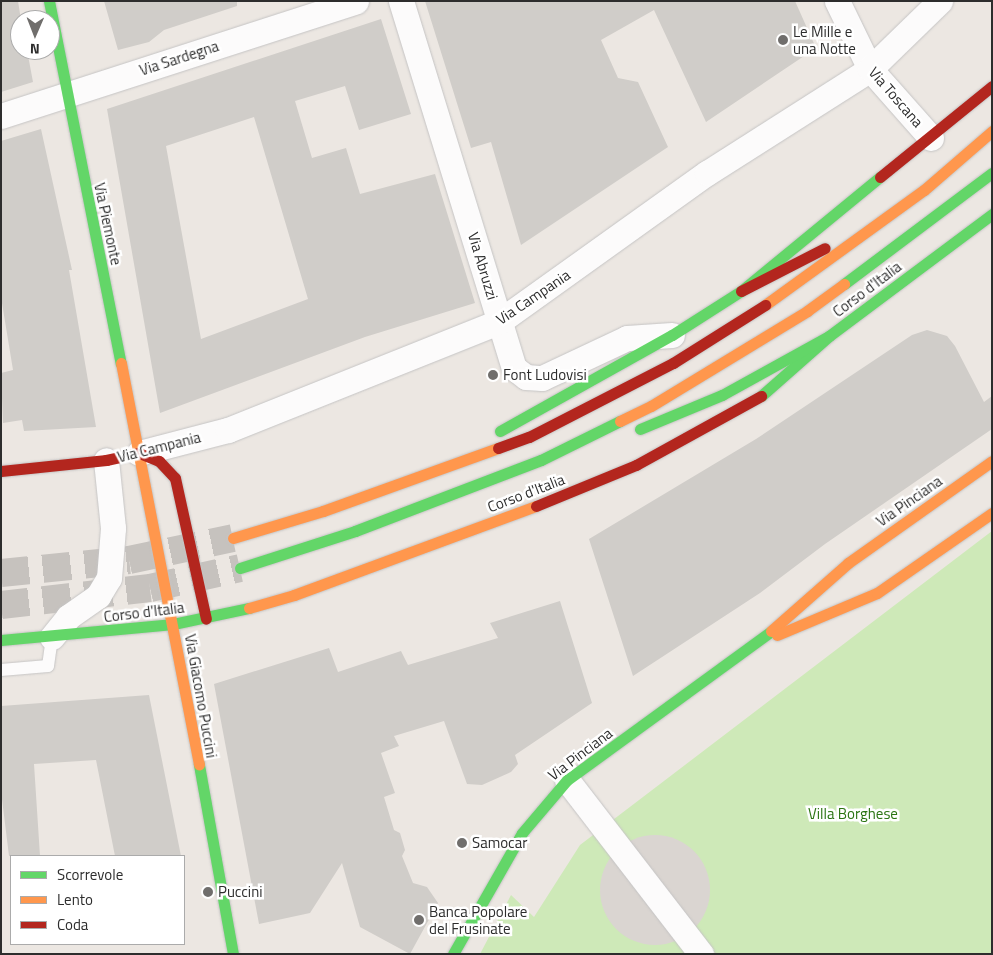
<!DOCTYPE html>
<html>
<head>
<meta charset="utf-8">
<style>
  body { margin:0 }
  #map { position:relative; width:993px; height:955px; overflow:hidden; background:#ece7e2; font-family:"Titillium Web",sans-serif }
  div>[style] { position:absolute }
  .green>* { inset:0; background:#cee9b8 }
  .plaza>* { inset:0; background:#dad5d1 }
  .round { border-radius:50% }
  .building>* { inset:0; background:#d0cdc9 }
  .primary-tunnel>* { height:28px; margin-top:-14px; transform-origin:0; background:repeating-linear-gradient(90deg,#c6c2be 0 28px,transparent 0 42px) }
  .roads { filter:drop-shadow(0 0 1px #c5c4c4) drop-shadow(0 0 1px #c5c4c4) }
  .lane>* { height:12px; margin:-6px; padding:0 6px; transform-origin:6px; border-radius:6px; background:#fcfbfb }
  .street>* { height:25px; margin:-12.5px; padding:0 12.5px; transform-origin:12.5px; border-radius:12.5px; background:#fcfbfb }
  .fast>* { height:11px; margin:-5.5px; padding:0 5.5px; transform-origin:5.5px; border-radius:5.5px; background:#63d668 }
  .slow>* { height:11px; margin:-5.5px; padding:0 5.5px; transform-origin:5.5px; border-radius:5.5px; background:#ff974d }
  .jam>* { height:11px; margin:-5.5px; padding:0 5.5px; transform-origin:5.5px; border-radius:5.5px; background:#b3261e }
  .dots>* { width:14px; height:14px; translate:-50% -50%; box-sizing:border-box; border:2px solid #fff; border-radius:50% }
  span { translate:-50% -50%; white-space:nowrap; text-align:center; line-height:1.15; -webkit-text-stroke:5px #fff; paint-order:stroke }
  .poi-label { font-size:15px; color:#2d2d2d }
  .left { translate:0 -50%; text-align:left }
  .street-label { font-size:15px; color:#2d2d2d }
  .park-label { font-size:15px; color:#2b7413 }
  .frame { position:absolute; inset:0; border:2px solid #2d2d2d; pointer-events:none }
  .legend { position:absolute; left:10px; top:855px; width:175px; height:90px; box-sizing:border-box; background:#fff; border:1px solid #ababab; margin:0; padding:6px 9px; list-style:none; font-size:15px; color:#2d2d2d }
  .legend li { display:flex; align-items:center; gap:10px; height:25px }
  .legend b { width:25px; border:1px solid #ababab }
  .north { position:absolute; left:10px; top:10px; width:50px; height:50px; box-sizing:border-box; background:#fff; border:1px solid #ababab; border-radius:50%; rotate:181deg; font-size:14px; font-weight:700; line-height:20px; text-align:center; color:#2d2d2d }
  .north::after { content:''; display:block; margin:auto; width:18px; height:22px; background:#706e6c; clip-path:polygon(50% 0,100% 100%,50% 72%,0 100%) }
</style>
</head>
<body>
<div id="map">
  <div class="green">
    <div style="clip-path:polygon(992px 531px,992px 954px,480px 954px,511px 895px,534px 917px,580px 845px)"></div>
  </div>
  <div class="plaza">
    <div class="round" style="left:600px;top:835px;width:110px;height:110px"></div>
  </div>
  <div class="building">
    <div style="clip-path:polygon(1px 1px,18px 1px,21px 20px,20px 50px,27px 50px,33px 82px,1px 92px)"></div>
    <div style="clip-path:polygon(104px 1px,237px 1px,237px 6px,164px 30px,149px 42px,118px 50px)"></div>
    <div style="clip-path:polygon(425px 1px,795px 1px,816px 48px,706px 122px,654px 10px,601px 40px,618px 78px,638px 82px,668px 147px,521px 245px,491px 142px,471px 148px)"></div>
    <div style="clip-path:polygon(evenodd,381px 19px,411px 114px,359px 130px,345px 86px,295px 101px,312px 158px,346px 148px,360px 194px,435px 174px,475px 303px,365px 337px,160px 413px,107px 109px,381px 19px,254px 117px,308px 299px,201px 339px,166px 146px,254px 117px)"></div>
    <div style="clip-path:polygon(41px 129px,72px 270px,69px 270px,96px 427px,24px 431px,22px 420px,3px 423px,1px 373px,13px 370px,1px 297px,1px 141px)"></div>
    <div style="clip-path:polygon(927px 330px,947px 336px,955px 346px,984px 402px,992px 396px,992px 429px,825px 544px,760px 593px,633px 676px,589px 539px,756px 439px,912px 335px)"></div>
    <div style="clip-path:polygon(560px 601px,592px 703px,515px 755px,518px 764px,511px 772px,482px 785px,467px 784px,444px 721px,394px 736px,399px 746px,381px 753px,395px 793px,384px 797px,394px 830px,400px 833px,405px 850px,402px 856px,413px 883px,427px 887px,438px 903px,410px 954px,360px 927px,342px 863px,310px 913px,259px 924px,214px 684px,329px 648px,338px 672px,401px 651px,408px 665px,498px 638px,490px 623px)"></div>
    <div style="clip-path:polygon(149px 695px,181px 856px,115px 856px,96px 760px,34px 764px,40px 856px,9px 856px,1px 791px,1px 706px)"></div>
  </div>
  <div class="primary-tunnel">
    <div style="left:1px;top:573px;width:129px;rotate:-5.8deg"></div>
    <div style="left:129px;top:560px;width:106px;rotate:-11.9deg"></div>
    <div style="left:1px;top:605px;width:150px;rotate:-6.5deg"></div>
    <div style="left:150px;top:588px;width:92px;rotate:-12.5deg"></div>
  </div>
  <div class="roads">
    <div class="lane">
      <div style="left:1px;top:670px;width:47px;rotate:-4.9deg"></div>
      <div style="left:48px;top:666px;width:29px;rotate:-82deg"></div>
    </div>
    <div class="street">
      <div style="left:401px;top:1px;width:384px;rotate:72.9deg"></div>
      <div style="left:514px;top:368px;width:15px;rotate:37deg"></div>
      <div style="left:526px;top:377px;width:16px;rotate:4deg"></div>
      <div style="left:542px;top:378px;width:94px;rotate:-25.2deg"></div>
      <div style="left:627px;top:338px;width:45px;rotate:-3.8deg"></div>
      <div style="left:837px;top:1px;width:76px;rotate:64.1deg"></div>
      <div style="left:870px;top:69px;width:92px;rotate:48.5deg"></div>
      <div style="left:1px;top:116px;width:373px;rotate:-17.9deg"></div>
      <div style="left:139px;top:453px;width:92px;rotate:-14.5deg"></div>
      <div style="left:228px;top:430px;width:293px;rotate:-21.8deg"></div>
      <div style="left:500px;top:321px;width:254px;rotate:-35.6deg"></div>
      <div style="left:707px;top:173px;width:193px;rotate:-32.5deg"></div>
      <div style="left:870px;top:69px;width:98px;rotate:-44.2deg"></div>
      <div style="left:52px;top:637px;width:26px;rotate:-51deg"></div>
      <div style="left:68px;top:617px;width:37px;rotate:-35deg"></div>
      <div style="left:98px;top:596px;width:21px;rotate:-59deg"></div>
      <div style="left:109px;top:578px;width:50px;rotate:-85.4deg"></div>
      <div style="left:113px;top:528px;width:68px;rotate:-95.9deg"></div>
      <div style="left:567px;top:780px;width:220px;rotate:52.4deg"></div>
    </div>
    <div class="fast">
      <div style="left:49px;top:1px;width:369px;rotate:78.8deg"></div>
      <div style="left:844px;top:284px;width:185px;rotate:-36.9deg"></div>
      <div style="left:672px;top:335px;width:82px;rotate:-32.5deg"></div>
      <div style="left:741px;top:291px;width:180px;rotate:-39.4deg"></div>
      <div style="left:761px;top:396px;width:91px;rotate:-41.4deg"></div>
      <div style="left:829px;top:336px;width:204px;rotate:-36.8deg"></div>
      <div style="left:640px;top:429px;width:89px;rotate:-22.5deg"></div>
      <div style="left:722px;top:395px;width:122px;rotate:-28.9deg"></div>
      <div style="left:500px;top:431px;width:197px;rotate:-29.2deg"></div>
      <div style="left:240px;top:568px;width:121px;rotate:-17.8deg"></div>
      <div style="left:355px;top:531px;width:199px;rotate:-20.9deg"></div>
      <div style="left:541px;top:460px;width:88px;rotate:-26.3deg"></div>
      <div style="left:1px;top:640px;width:173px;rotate:-5.3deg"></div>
      <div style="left:173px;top:624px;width:78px;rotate:-11.9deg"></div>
      <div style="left:199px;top:765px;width:192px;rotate:79.8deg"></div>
      <div style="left:453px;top:954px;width:139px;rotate:-60.3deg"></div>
      <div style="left:522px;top:833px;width:70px;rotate:-49.7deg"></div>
      <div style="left:567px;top:780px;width:253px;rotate:-36.1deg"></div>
    </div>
    <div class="slow">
      <div style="left:765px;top:305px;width:196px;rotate:-35.9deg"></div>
      <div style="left:924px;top:190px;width:90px;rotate:-40.9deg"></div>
      <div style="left:121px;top:363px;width:409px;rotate:79deg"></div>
      <div style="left:620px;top:421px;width:34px;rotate:-26deg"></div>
      <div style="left:651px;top:406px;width:183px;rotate:-31.3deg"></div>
      <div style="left:807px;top:311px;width:46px;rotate:-36.1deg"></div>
      <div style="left:233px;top:538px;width:94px;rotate:-16.7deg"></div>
      <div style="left:323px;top:511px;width:186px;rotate:-19.8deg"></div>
      <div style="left:249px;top:608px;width:47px;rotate:-16.1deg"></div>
      <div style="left:294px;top:595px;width:258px;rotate:-20.2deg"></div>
      <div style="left:771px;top:631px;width:103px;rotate:-41.4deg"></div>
      <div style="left:848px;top:563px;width:176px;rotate:-35.3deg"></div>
      <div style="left:777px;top:635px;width:108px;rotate:-22.8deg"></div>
      <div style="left:877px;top:593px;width:140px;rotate:-34.8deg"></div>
    </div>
    <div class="jam">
      <div style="left:880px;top:177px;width:144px;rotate:-39.1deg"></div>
      <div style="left:741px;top:291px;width:94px;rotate:-27.1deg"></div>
      <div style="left:498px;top:448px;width:33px;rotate:-20deg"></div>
      <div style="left:529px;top:437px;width:162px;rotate:-27.2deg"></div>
      <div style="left:673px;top:363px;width:109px;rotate:-32.2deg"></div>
      <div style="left:139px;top:453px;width:22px;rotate:22deg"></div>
      <div style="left:159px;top:461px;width:23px;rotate:47deg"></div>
      <div style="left:175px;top:478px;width:144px;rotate:77.6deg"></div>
      <div style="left:1px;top:471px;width:106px;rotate:-6deg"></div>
      <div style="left:106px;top:460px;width:34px;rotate:-12deg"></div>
      <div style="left:536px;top:506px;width:108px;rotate:-22.3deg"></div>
      <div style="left:636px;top:465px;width:143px;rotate:-28.9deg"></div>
    </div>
  </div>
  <div class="dots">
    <div style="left:783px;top:40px;background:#706e6c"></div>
    <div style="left:493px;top:375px;background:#706e6c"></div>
    <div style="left:462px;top:843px;background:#706e6c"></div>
    <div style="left:208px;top:892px;background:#706e6c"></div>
    <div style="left:419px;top:920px;background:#706e6c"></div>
  </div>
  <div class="poi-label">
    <span class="left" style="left:793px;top:40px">Le Mille e<br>una Notte</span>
    <span class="left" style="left:503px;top:375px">Font Ludovisi</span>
    <span class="left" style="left:472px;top:843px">Samocar</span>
    <span class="left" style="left:218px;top:892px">Puccini</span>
    <span class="left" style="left:429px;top:920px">Banca Popolare<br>del Frusinate</span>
  </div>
  <div class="street-label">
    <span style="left:179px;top:58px;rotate:-18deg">Via Sardegna</span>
    <span style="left:896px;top:97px;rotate:49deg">Via Toscana</span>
    <span style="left:108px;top:224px;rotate:78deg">Via Piemonte</span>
    <span style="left:483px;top:266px;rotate:73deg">Via Abruzzi</span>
    <span style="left:867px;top:289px;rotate:-37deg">Corso d'Italia</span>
    <span style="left:533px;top:297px;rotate:-34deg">Via Campania</span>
    <span style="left:159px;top:447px;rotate:-14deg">Via Campania</span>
    <span style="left:526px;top:493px;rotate:-21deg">Corso d'Italia</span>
    <span style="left:909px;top:501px;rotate:-35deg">Via Pinciana</span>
    <span style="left:144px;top:612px;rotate:-7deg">Corso d'Italia</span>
    <span style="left:201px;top:696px;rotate:80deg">Via Giacomo Puccini</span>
    <span style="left:580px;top:754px;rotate:-37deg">Via Pinciana</span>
  </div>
  <div class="park-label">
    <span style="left:853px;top:814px">Villa Borghese</span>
  </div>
  <div class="frame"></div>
  <ul class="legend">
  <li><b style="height:6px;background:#63d668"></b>Scorrevole</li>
  <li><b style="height:6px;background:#ff974d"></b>Lento</li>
  <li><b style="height:6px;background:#b3261e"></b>Coda</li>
  </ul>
  <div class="north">N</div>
</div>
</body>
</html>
